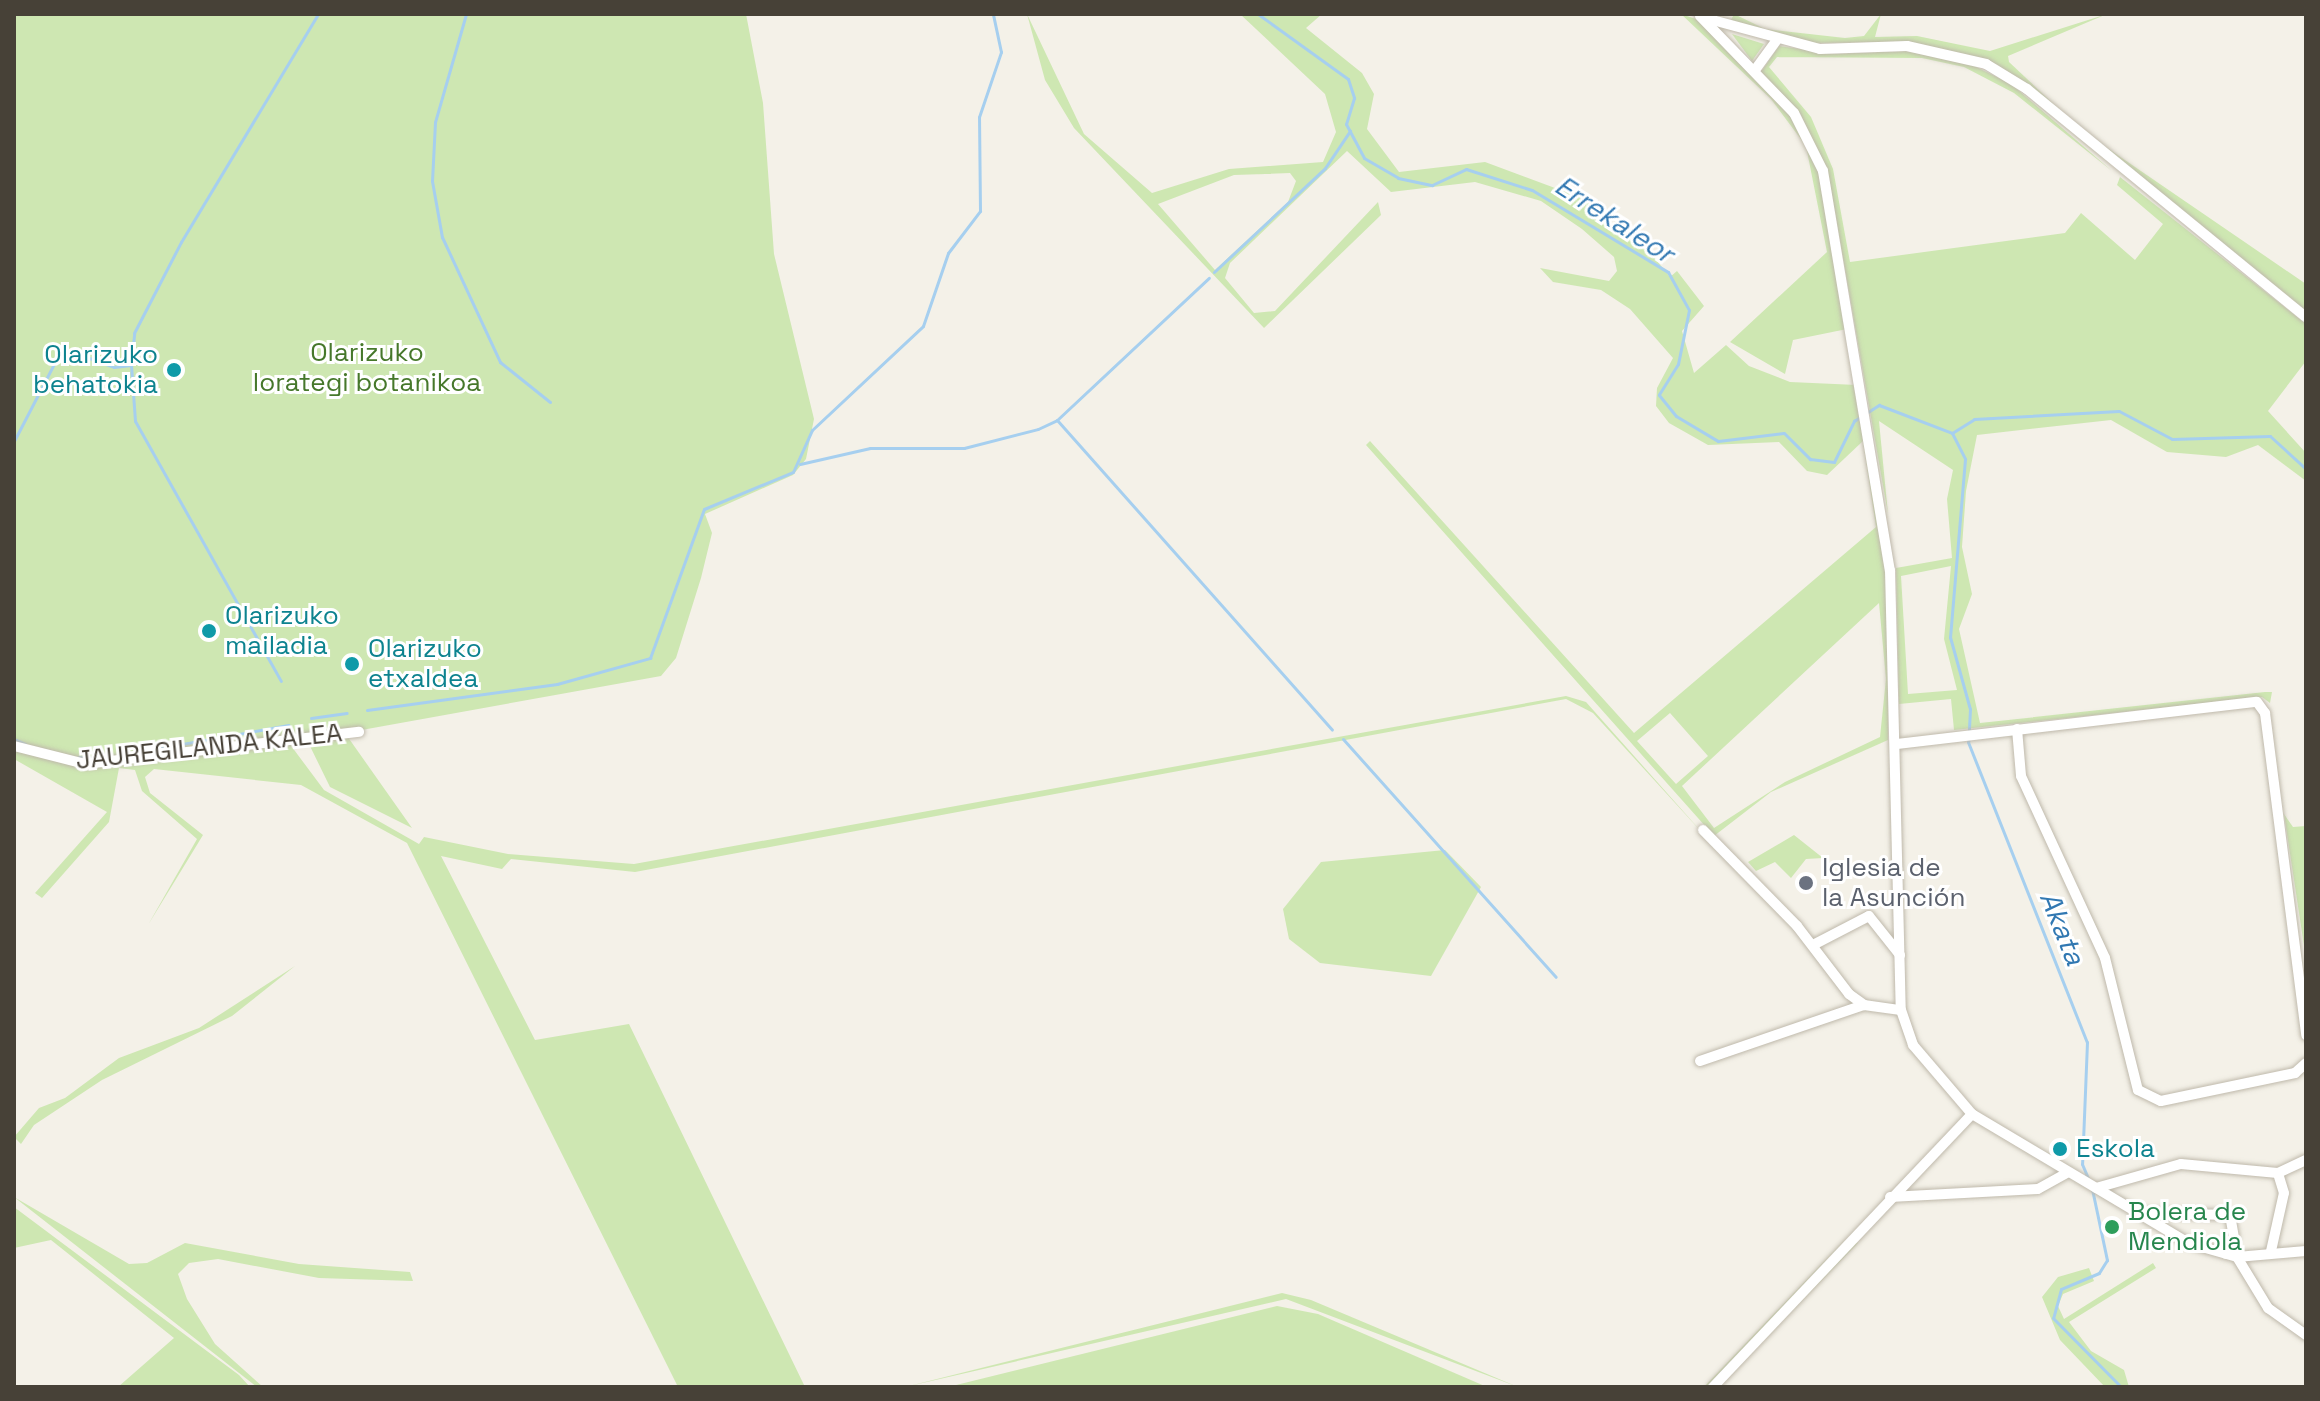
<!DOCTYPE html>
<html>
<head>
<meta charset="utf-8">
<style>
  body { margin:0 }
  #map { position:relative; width:2320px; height:1401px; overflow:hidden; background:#f4f1e8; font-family:"Space Grotesk",sans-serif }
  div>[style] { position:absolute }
  .green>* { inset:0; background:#cee7b2 }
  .stream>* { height:3px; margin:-1.5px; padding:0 1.5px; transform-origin:1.5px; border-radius:1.5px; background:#a6cfef }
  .roads { filter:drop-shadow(0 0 2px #bfb9ab) drop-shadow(0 0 2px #bfb9ab) }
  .minor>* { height:10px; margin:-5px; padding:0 5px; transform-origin:5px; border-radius:5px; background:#fff }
  .dots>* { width:22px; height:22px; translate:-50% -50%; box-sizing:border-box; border:4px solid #fff; border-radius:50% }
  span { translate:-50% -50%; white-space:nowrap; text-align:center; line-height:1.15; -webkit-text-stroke:6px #fff; paint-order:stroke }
  .park-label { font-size:26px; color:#46782b }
  .culture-label { font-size:26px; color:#0d838f }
  .right { translate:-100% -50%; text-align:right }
  .left { translate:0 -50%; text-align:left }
  .street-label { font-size:26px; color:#474137 }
  .worship-label { font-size:26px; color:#5b616d }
  .leisure-label { font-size:26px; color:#27864d }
  .water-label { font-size:28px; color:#3178b2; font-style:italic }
  .frame { position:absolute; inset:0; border:16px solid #474137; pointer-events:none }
</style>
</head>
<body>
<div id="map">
  <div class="green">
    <div style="clip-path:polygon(14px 14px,746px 14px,763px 103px,774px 254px,814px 419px,806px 459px,793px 475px,705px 514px,712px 533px,701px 578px,676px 658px,661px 676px,345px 733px,412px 828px,330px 787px,307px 740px,289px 743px,324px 790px,419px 844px,424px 837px,508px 854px,634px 864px,1566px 696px,1586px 702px,1707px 838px,1593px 713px,1566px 699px,635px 872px,511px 859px,502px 869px,441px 856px,535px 1040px,629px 1024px,805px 1387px,678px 1387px,407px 843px,301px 785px,154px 769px,145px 777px,150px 793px,203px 835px,148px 925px,197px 839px,142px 791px,135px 770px,119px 768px,109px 822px,42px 898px,35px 893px,107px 812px,14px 759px)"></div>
    <div style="clip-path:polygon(evenodd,1027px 14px,1084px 134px,1152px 193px,1229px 169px,1323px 162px,1336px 132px,1325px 94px,1240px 14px,1322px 14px,1306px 28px,1362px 73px,1374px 94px,1367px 129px,1399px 172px,1485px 162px,1590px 201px,1621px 233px,1636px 235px,1670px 277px,1677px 271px,1704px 306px,1682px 331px,1694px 373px,1726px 345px,1749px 366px,1790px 382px,1857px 385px,1889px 595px,1888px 740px,1771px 792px,1714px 836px,1366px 445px,1370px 441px,1634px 733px,1876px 527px,1863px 441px,1827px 475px,1807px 471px,1779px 442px,1708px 445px,1669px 423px,1656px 406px,1657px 388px,1673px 358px,1630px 309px,1601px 290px,1553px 282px,1540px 268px,1609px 281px,1617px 271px,1614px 257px,1582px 229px,1541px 201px,1475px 182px,1391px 192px,1347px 151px,1230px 263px,1225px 278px,1254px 313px,1275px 311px,1378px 202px,1381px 215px,1264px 328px,1074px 128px,1045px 80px,1027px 14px,1290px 173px,1296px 181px,1288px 202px,1215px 270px,1158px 204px,1234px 175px,1290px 173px,1027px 14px,1879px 603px,1886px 679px,1880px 737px,1785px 782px,1714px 828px,1682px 786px,1879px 603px,1027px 14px,1670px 713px,1708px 756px,1676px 784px,1637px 741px,1670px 713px)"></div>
    <div style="clip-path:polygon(1681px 14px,1696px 19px,1791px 116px,1815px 162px,1823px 189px,1847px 329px,1793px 340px,1785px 374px,1730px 342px,1827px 252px,1806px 146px,1771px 99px)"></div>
    <div style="clip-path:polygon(1734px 14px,1765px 29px,1845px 38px,1864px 36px,1881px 14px,1875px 37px,1917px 36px,1990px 51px,2107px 14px,2008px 56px,2009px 62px,2081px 130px,2306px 284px,2306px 312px,1998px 65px,1911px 42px,1804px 43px,1729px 24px)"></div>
    <div style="clip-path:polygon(1732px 34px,1764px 44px,1752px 61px)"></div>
    <div style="clip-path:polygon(evenodd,1779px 46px,1834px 54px,1905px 51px,1968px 63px,2011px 84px,2112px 171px,2014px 93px,1964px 67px,1922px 58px,1777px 57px,1769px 67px,1811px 117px,1833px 169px,1850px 262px,2065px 233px,2081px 213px,2135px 260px,2163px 224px,2117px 185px,2120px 177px,2306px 324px,2306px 361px,2268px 411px,2306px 453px,2306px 481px,2258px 445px,2226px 457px,2167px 452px,2111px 420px,1977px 435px,1966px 491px,1962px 547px,1972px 594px,1959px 629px,1980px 723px,2265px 692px,2272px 692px,2270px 703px,2262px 697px,1954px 730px,1951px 699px,1899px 704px,1896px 568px,1952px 558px,1947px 499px,1953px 470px,1879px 421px,1888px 514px,1829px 178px,1800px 113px,1761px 72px,1779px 46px,1951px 566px,1944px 639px,1957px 690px,1908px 694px,1901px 576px,1951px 566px)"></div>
    <div style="clip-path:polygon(2284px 814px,2293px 827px,2306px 826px,2306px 959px)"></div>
    <div style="clip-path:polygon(1794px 835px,1823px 858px,1806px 859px,1791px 878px,1775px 862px,1756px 871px,1748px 862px)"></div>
    <div style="clip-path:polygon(1445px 850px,1481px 887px,1431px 976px,1320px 963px,1289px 939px,1283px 909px,1321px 862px)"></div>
    <div style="clip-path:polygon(295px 966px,232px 1016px,102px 1080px,34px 1125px,21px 1144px,14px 1137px,39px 1108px,65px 1098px,119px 1058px,199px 1028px)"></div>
    <div style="clip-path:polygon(14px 1197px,129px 1264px,147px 1263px,185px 1243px,299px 1264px,410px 1272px,413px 1281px,319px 1278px,218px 1259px,189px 1263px,178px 1274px,187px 1299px,215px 1344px,263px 1387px,257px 1387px)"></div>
    <div style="clip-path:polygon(14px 1207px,239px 1375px,250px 1387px,118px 1387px,174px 1338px,51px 1240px,14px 1248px)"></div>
    <div style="clip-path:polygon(1849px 1235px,1708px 1387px,1704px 1387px,1793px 1294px)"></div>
    <div style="clip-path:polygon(1855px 1241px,1858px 1243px,1718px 1387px)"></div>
    <div style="clip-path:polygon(2153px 1263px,2156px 1268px,2069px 1322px,2091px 1351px,2124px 1370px,2129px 1387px,2105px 1387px,2060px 1340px,2042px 1297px,2058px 1277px,2089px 1268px,2094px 1281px,2063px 1294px,2058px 1306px,2064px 1319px)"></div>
    <div style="clip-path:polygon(1282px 1293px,1311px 1300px,1518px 1387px,1286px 1299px,905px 1387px)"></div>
    <div style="clip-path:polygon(1277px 1306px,1318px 1314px,1487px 1387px,948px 1387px)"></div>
  </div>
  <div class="stream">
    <div style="left:466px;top:14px;width:112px;rotate:106deg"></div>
    <div style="left:435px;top:122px;width:59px;rotate:92.9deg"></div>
    <div style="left:432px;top:181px;width:57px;rotate:79.9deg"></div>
    <div style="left:442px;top:237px;width:138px;rotate:65.1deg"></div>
    <div style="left:500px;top:362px;width:64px;rotate:38.7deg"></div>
    <div style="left:1258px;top:14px;width:111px;rotate:35.8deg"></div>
    <div style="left:1348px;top:79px;width:20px;rotate:72deg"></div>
    <div style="left:1354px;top:98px;width:27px;rotate:107deg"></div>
    <div style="left:1346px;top:124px;width:38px;rotate:62deg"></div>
    <div style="left:1364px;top:158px;width:39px;rotate:30deg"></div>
    <div style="left:1398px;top:178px;width:35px;rotate:12deg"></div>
    <div style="left:1432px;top:185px;width:38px;rotate:-25deg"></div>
    <div style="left:1466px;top:169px;width:69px;rotate:17.7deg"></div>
    <div style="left:1532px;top:190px;width:159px;rotate:31.1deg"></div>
    <div style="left:1668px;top:272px;width:43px;rotate:61.1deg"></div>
    <div style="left:1689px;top:310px;width:55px;rotate:101.5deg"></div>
    <div style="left:1678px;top:364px;width:36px;rotate:122deg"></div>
    <div style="left:1659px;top:395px;width:27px;rotate:51deg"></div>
    <div style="left:1676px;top:416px;width:49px;rotate:30.8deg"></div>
    <div style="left:1718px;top:441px;width:66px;rotate:-6.9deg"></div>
    <div style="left:1784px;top:433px;width:37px;rotate:45deg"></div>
    <div style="left:1810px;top:459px;width:24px;rotate:7deg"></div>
    <div style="left:1834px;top:462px;width:46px;rotate:-64deg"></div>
    <div style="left:1854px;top:421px;width:30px;rotate:-33deg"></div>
    <div style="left:1879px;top:405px;width:78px;rotate:21deg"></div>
    <div style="left:1952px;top:433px;width:26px;rotate:-32deg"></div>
    <div style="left:1974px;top:419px;width:145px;rotate:-3.2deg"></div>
    <div style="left:2119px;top:411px;width:60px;rotate:27.8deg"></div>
    <div style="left:2172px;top:439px;width:98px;rotate:-1.8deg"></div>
    <div style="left:2270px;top:436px;width:49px;rotate:42.5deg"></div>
    <div style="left:1214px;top:272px;width:152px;rotate:-43.1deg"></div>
    <div style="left:1325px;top:168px;width:45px;rotate:-56deg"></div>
    <div style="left:131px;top:364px;width:31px;rotate:-84deg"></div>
    <div style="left:134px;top:333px;width:102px;rotate:-62.7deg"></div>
    <div style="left:181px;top:242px;width:266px;rotate:-59deg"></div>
    <div style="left:1057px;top:420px;width:414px;rotate:48.4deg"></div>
    <div style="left:1952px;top:433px;width:29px;rotate:63deg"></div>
    <div style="left:1965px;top:459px;width:179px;rotate:94.8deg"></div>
    <div style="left:1950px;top:637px;width:75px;rotate:74.5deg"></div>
    <div style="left:1970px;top:709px;width:33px;rotate:93deg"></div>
    <div style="left:1968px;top:742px;width:323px;rotate:68.4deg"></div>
    <div style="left:2087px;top:1042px;width:122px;rotate:92.3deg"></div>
    <div style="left:2082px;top:1164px;width:15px;rotate:67deg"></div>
    <div style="left:14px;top:441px;width:93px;rotate:-62.6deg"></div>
    <div style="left:57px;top:358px;width:15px;rotate:-28deg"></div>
    <div style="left:70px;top:351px;width:47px;rotate:20deg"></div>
    <div style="left:114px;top:367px;width:17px;rotate:-7deg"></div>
    <div style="left:131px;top:365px;width:56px;rotate:85.9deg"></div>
    <div style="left:135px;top:421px;width:298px;rotate:60.7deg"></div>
    <div style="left:800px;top:464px;width:72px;rotate:-12.9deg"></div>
    <div style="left:870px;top:448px;width:94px"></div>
    <div style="left:964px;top:448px;width:76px;rotate:-14.4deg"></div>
    <div style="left:1038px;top:429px;width:21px;rotate:-25deg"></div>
    <div style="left:1057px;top:420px;width:208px;rotate:-43.1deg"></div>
    <div style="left:367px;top:710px;width:192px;rotate:-7.8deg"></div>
    <div style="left:557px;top:684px;width:97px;rotate:-15.6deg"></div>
    <div style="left:650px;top:658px;width:158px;rotate:-70.1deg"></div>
    <div style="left:704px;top:509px;width:96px;rotate:-22.6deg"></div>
    <div style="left:793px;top:472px;width:46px;rotate:-65.7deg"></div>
    <div style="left:812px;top:430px;width:152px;rotate:-43.1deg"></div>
    <div style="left:923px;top:326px;width:77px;rotate:-71.1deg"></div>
    <div style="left:948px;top:253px;width:53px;rotate:-52.7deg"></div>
    <div style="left:980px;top:211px;width:94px;rotate:-90.6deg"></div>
    <div style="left:979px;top:117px;width:69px;rotate:-71.3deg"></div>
    <div style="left:1001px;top:52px;width:39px;rotate:-102deg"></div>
    <div style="left:311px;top:718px;width:36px;rotate:-8deg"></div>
    <div style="left:14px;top:739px;width:12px;rotate:24deg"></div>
    <div style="left:1343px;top:739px;width:319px;rotate:48.2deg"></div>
    <div style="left:126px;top:754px;width:165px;rotate:-10.1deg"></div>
    <div style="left:79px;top:757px;width:16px;rotate:4deg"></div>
    <div style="left:2092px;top:1189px;width:73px;rotate:78.1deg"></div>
    <div style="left:2107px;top:1260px;width:15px;rotate:122deg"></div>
    <div style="left:2099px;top:1273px;width:41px;rotate:157.2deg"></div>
    <div style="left:2061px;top:1289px;width:30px;rotate:105deg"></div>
    <div style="left:2053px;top:1318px;width:97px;rotate:45.4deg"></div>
  </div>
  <div class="roads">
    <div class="minor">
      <div style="left:1700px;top:16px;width:135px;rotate:45.9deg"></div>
      <div style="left:1794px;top:113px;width:65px;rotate:63.4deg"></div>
      <div style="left:1823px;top:171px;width:405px;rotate:80.5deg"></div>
      <div style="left:1890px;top:570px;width:440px;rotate:88.6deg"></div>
      <div style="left:1901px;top:1010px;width:37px;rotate:71deg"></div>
      <div style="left:1913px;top:1045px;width:91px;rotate:49.5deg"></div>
      <div style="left:1972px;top:1114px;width:252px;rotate:30.8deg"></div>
      <div style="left:2188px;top:1243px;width:51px;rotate:15.9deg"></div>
      <div style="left:2237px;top:1257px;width:69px;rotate:-5deg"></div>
      <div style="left:1705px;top:18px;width:119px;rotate:15.1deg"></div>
      <div style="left:1820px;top:49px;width:87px;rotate:-2deg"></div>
      <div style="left:1907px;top:46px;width:81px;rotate:12.8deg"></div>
      <div style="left:1986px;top:64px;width:48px;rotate:31.4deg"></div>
      <div style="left:2027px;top:89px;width:360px;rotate:39.3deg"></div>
      <div style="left:1755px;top:70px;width:36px;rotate:-54deg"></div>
      <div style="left:2017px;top:729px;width:47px;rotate:85.1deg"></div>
      <div style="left:2021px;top:776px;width:200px;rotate:65.2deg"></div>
      <div style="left:2105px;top:958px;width:136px;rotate:76deg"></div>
      <div style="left:2138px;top:1090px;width:25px;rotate:26deg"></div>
      <div style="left:2161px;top:1101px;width:137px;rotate:-11.8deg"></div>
      <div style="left:2295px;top:1073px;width:15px;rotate:-42deg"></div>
      <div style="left:1897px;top:744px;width:362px;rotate:-6.7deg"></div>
      <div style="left:2257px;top:702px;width:14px;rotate:54deg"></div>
      <div style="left:2265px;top:713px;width:325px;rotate:82.7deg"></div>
      <div style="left:14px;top:746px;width:73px;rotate:14.2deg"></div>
      <div style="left:85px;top:764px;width:276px;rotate:-6.7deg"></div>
      <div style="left:1703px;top:830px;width:134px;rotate:45.6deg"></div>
      <div style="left:1797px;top:926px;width:86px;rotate:52.6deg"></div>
      <div style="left:1849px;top:994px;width:19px;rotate:36deg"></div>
      <div style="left:1864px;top:1005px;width:37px;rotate:8deg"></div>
      <div style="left:1813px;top:945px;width:63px;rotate:-27.4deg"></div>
      <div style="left:1869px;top:916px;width:50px;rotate:51.5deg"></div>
      <div style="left:1700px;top:1061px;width:173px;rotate:-18.9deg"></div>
      <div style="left:2096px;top:1188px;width:88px;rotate:-15.8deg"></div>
      <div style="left:2181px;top:1164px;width:97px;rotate:5.3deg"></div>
      <div style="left:2278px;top:1173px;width:31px;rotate:-25deg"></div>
      <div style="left:1890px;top:1197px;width:148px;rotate:-3.1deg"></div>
      <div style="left:2038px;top:1189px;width:33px;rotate:-29deg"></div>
      <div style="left:2143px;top:1213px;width:87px;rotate:1.3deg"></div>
      <div style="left:2230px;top:1215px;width:23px;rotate:80deg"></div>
      <div style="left:2234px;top:1238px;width:18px;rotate:119deg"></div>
      <div style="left:2271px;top:1251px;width:59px;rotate:-77.4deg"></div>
      <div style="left:2284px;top:1193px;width:21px;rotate:-107deg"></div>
      <div style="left:2237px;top:1257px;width:60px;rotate:58.7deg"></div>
      <div style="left:2268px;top:1308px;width:47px;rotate:35.4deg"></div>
      <div style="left:1713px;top:1387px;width:376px;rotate:-46.5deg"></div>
    </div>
  </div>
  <div class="dots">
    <div style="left:174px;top:370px;background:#0f9aa8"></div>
    <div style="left:209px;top:631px;background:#0f9aa8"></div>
    <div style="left:352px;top:664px;background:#0f9aa8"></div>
    <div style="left:1806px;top:883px;background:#6b7280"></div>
    <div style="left:2060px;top:1149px;background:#0f9aa8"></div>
    <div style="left:2112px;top:1227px;background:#2e9e5b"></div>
  </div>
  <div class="park-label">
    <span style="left:367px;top:368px">Olarizuko<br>lorategi botanikoa</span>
  </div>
  <div class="culture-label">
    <span class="right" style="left:158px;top:370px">Olarizuko<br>behatokia</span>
    <span class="left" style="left:225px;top:631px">Olarizuko<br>mailadia</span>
    <span class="left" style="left:368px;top:664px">Olarizuko<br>etxaldea</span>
    <span class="left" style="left:2076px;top:1149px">Eskola</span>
  </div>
  <div class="street-label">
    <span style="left:209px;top:747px;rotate:-6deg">JAUREGILANDA KALEA</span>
  </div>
  <div class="worship-label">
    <span class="left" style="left:1822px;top:883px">Iglesia de<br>la Asunción</span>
  </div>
  <div class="leisure-label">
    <span class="left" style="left:2128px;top:1227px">Bolera de<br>Mendiola</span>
  </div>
  <div class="water-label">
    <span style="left:1615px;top:219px;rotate:33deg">Errekaleor</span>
    <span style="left:2063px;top:928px;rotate:68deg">Akata</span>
  </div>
  <div class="frame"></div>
</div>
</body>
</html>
